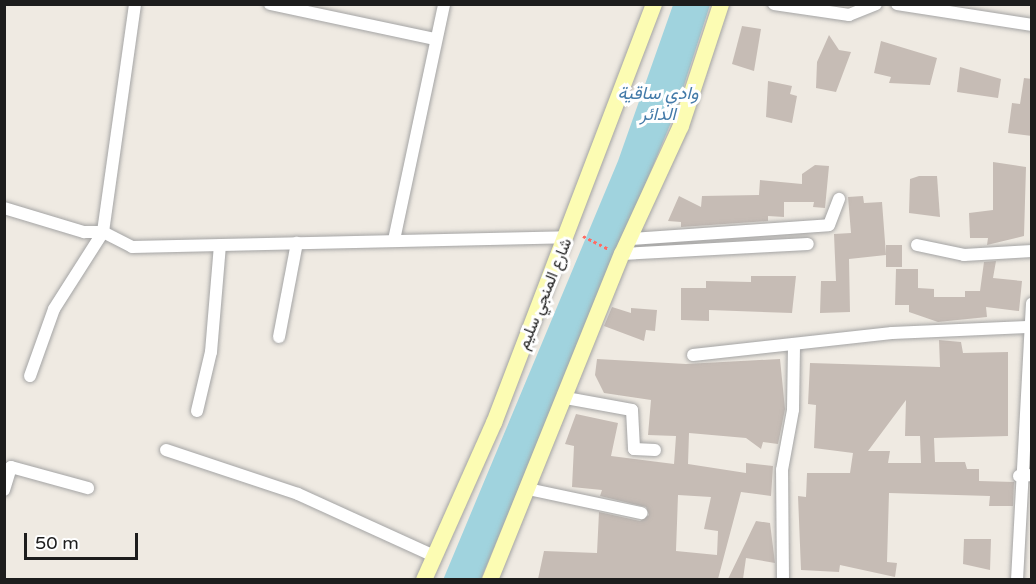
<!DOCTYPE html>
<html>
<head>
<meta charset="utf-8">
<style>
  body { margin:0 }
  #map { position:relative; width:1036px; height:584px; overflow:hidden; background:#efeae2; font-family:"Varela Round",Vazirmatn,sans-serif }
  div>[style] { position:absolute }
  .water>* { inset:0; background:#a0d3de }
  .building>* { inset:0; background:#c6bcb5; transform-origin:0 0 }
  .path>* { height:3px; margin-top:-1.5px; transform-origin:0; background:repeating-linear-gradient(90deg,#ff6b63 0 3px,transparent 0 6px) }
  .roads { filter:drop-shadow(0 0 2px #a4a4a4) drop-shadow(0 0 2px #a4a4a4) }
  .minor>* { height:12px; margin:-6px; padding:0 6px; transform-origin:6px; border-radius:6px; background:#fff }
  .secondary>* { height:16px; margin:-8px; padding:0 8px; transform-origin:8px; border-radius:8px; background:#fcfcb3 }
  span { translate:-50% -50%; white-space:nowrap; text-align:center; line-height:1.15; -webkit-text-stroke:6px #fff; paint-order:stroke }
  .street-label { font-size:16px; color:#1d1d1d }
  .water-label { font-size:18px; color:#437aa8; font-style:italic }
  .frame { position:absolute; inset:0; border:6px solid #1d1d1d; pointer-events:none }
  .scale { position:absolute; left:24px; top:533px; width:114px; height:27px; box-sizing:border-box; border:3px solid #1d1d1d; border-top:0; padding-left:8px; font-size:18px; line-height:21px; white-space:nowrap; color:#1d1d1d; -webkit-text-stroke:4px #fff; paint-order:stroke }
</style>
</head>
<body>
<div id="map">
  <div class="water">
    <div style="clip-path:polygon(673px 5px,710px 5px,675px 113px,481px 579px,443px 580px,618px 161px)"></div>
  </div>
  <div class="building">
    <div style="clip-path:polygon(742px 26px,761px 29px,754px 71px,732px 64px)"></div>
    <div style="clip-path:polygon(829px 35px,839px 50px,851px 52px,836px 92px,816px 88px,817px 62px)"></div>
    <div style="clip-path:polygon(881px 41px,937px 58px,930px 85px,889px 83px,891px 77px,874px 73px)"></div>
    <div style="clip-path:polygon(960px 67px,1001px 79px,998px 98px,957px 92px)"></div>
    <div style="clip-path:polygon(1024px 78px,1032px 79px,1032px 136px,1008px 133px,1012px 103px,1020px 104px)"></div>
    <div style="clip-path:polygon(768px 81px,792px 86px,790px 94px,797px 96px,792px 123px,766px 117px)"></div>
    <div style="clip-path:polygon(993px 162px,1026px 167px,1024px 236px,987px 245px,988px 238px,970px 238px,969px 213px,993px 210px)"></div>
    <div style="clip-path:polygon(815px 165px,829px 166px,825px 208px,813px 207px,814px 202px,784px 202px,784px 217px,768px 216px,768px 221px,681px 227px,681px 222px,668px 221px,679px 196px,701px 207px,702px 196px,759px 195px,760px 180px,802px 184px,802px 174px)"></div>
    <div style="clip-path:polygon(919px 176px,937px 176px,940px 217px,909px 213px,910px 179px)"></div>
    <div style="clip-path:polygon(863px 196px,864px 203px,882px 202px,886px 255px,849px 259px,850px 312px,820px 313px,821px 281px,836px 281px,834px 234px,851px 233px,848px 197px)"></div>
    <div style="left:886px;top:245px;width:16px;height:22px"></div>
    <div style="clip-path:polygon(996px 261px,993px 278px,1022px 281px,1019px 311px,986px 307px,987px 317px,938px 322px,909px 312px,909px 305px,895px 305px,896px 269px,918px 269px,918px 288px,934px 289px,934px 297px,965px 297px,965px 291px,980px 291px,984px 262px)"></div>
    <div style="clip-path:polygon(751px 276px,796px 276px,792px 313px,709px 310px,709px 321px,681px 320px,681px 288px,706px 288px,706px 281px,751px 282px)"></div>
    <div style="clip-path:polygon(612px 307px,631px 313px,631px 308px,657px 310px,655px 331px,646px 330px,644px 341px,604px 326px)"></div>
    <div style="clip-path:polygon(evenodd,939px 340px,961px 342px,963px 353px,1008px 352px,1008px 436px,934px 438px,935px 462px,965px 462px,967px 469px,979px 469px,979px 481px,1014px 482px,1013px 506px,989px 506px,990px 496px,889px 493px,887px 562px,897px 563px,895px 577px,840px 565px,839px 572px,801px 570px,798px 496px,806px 497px,807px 473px,850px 473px,853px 453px,814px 448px,816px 405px,808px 404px,810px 363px,940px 367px,939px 340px,906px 400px,905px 436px,920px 436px,921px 463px,888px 463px,890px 451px,868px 451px,906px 400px)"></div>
    <div style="clip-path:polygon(evenodd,597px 359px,686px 364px,780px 359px,785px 409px,778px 444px,763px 442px,761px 449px,746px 438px,689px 433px,688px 464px,746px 473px,746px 463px,773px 466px,771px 496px,741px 492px,718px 579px,538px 579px,544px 551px,597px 553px,599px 512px,640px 521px,649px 515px,646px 507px,600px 496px,602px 490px,572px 487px,574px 446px,565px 444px,576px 414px,618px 423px,611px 456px,674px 464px,676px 436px,648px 435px,651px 400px,604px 393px,595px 375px,597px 359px,678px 495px,711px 497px,704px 529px,718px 531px,717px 555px,676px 551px,678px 495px)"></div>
    <div style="clip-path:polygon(756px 521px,770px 523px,775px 563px,746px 558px,743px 579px,728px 579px)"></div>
    <div style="clip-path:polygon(964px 539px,991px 539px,990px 570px,963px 564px)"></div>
  </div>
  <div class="path">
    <div style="left:583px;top:236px;width:29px;rotate:27deg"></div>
  </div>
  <div class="roads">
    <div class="minor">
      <div style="left:270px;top:4px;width:169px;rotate:12deg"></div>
      <div style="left:774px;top:4px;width:76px;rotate:8.3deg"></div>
      <div style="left:849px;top:15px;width:29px;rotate:-22deg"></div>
      <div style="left:897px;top:4px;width:137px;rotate:8.8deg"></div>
      <div style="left:4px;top:208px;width:84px;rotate:16.7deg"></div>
      <div style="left:84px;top:232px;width:19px"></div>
      <div style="left:103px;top:232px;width:33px;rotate:27deg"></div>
      <div style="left:132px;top:247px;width:435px;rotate:-1.3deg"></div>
      <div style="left:631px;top:239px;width:198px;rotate:-4deg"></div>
      <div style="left:829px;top:225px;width:28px;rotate:-69deg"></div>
      <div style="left:394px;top:240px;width:241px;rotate:-78deg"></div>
      <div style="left:917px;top:245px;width:48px;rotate:12deg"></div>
      <div style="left:964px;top:255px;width:68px;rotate:-3.4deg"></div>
      <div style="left:622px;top:254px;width:186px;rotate:-3.1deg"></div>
      <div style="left:279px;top:337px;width:96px;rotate:-79.2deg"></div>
      <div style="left:693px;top:355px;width:200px;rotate:-6.3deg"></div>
      <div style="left:892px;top:333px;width:135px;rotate:-2.5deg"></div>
      <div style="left:30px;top:376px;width:71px;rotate:-70.3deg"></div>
      <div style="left:54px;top:309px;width:91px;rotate:-57.5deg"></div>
      <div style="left:103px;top:232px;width:230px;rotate:-82deg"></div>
      <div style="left:566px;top:398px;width:67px;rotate:10.3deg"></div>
      <div style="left:632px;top:410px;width:39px;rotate:87deg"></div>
      <div style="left:634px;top:449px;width:21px;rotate:3deg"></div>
      <div style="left:197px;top:411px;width:61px;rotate:-76.7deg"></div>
      <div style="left:211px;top:352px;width:107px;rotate:-85.2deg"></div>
      <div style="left:166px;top:450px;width:139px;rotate:18.4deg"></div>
      <div style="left:298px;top:494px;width:149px;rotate:24.5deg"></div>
      <div style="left:1019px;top:476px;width:13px;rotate:-4deg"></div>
      <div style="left:528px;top:489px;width:116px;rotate:12deg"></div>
      <div style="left:4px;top:490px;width:24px;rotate:-73deg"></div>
      <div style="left:11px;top:467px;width:80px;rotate:15.3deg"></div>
      <div style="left:783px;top:580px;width:110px;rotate:-90.5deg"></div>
      <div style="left:782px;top:470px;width:61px;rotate:-79.6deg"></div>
      <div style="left:793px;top:410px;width:66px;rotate:-89.1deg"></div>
      <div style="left:1017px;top:580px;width:277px;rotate:-86.9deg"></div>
    </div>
    <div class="secondary">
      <div style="left:424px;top:580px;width:172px;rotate:-66deg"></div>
      <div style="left:494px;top:423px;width:449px;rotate:-69.1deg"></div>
      <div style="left:490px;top:580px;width:352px;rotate:-68deg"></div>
      <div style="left:622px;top:254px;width:141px;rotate:-65.3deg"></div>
      <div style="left:681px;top:126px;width:128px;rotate:-71.8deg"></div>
    </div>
  </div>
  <div class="street-label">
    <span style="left:545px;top:294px;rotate:-68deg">شارع المنجي سليم</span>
  </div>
  <div class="water-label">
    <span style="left:658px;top:104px">وادي ساقية<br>الدائر</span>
  </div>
  <div class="frame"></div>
  <div class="scale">50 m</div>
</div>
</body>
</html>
